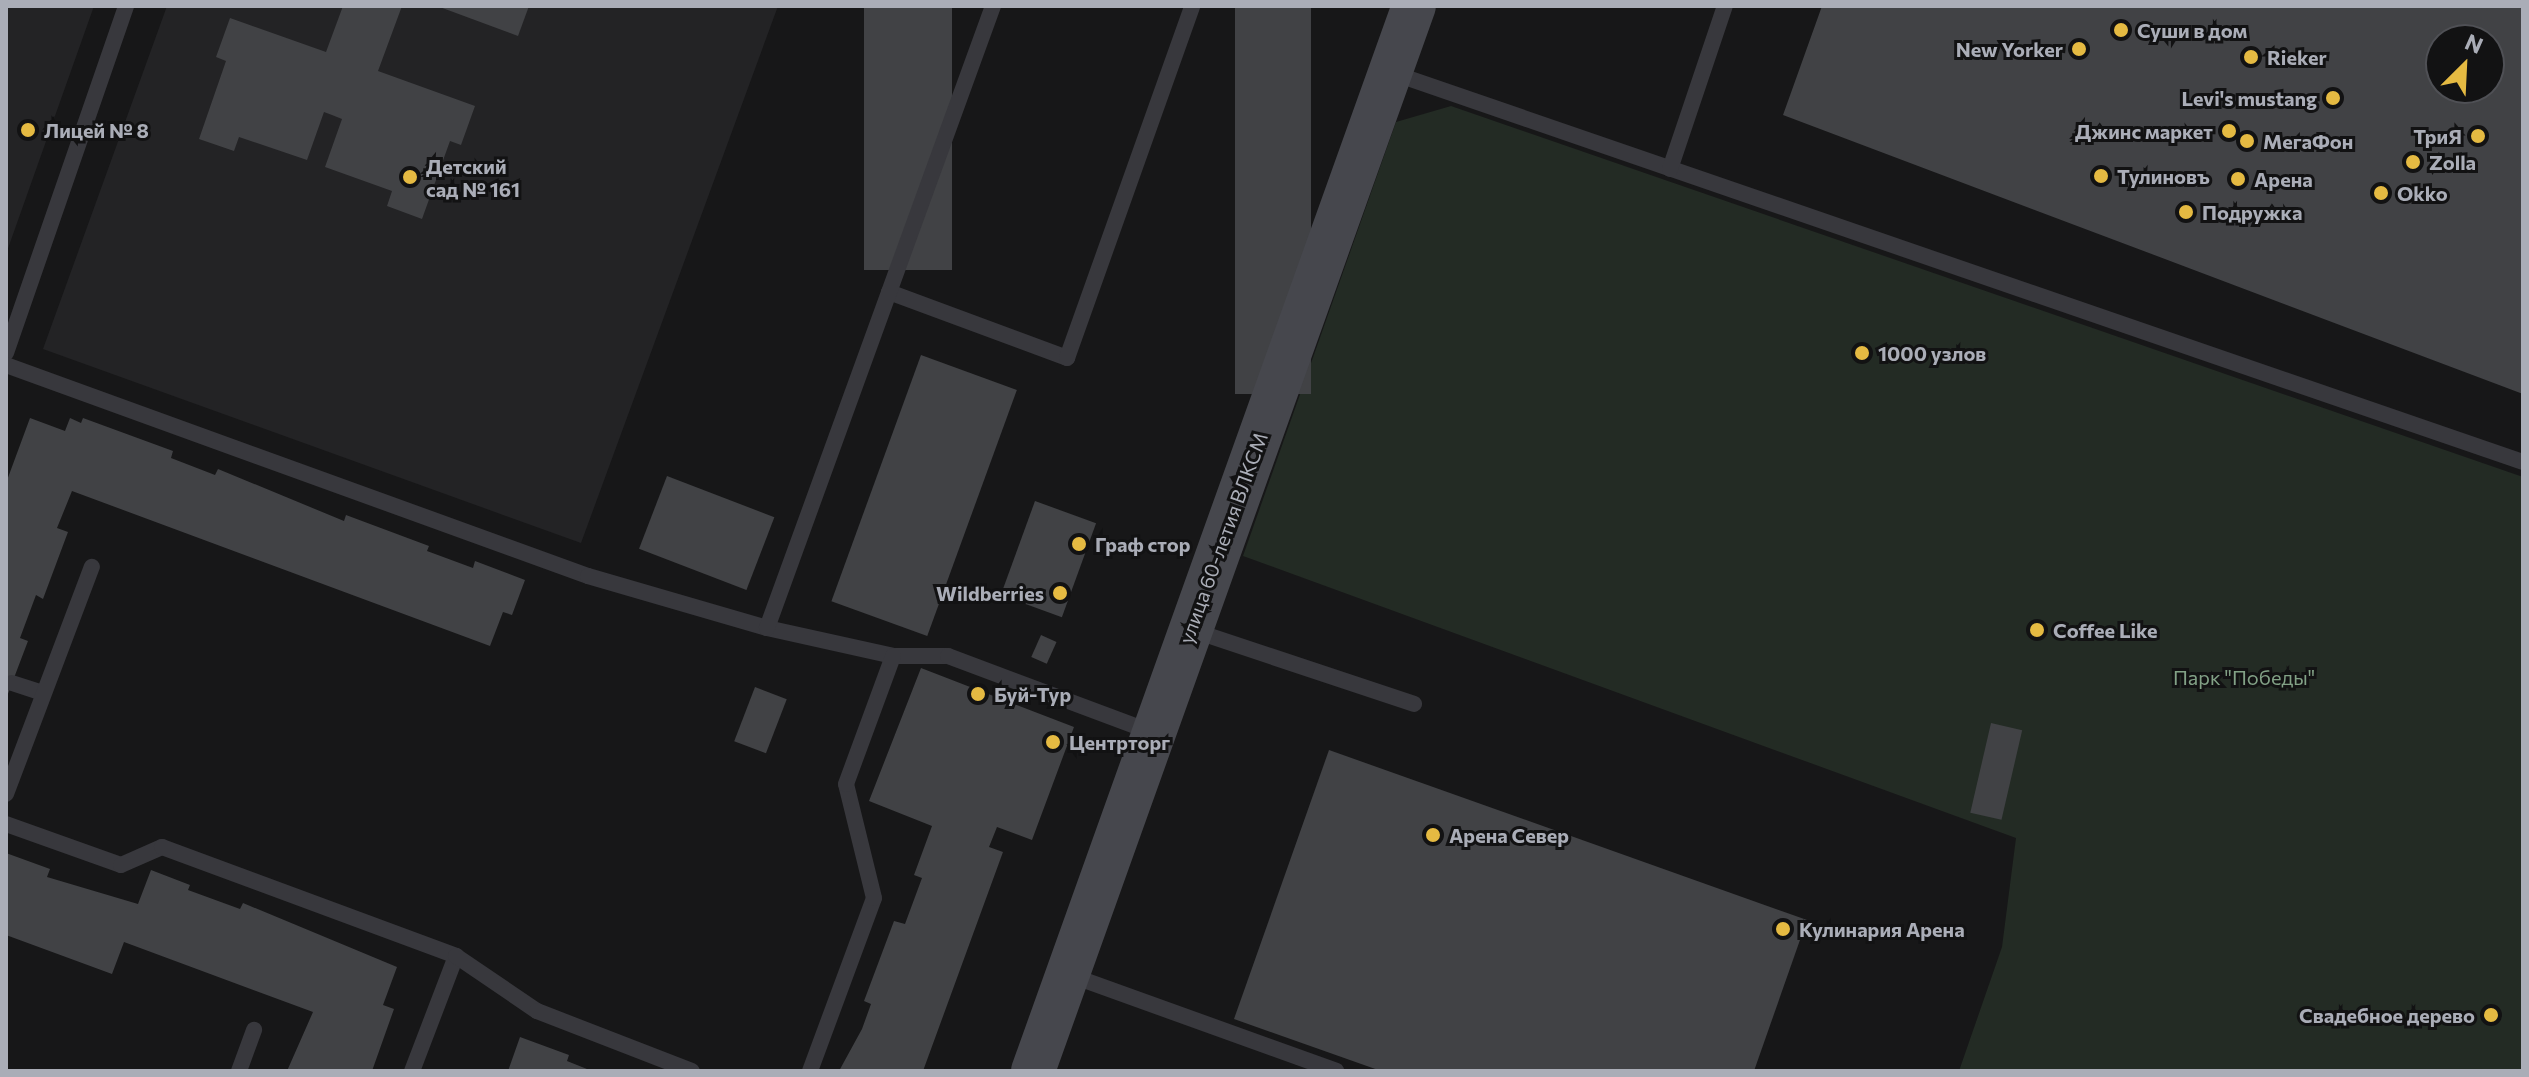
<!DOCTYPE html>
<html>
<head>
<meta charset="utf-8">
<style>
  body { margin:0 }
  #map { position:relative; width:2529px; height:1077px; overflow:hidden; background:#171718; font-family:Commissioner,sans-serif }
  div>[style] { position:absolute }
  .built>* { inset:0; background:#232325 }
  .green>* { inset:0; background:#232b24 }
  .building>* { inset:0; background:#414245; transform-origin:0 0 }
  .lane>* { height:16px; margin:-8px; padding:0 8px; transform-origin:8px; border-radius:8px; background:#38383d }
  .secondary>* { height:44px; margin:-22px; padding:0 22px; transform-origin:22px; border-radius:22px; background:#46474d }
  .dots>* { width:22px; height:22px; translate:-50% -50%; box-sizing:border-box; border:4px solid #121213; border-radius:50% }
  span { translate:-50% -50%; white-space:nowrap; text-align:center; line-height:1.15; -webkit-text-stroke:6px #121213; paint-order:stroke }
  .poi-label { font-size:20px; color:#aaadb7; font-weight:700 }
  .left { translate:0 -50%; text-align:left }
  .right { translate:-100% -50%; text-align:right }
  .street-label { font-size:20px; color:#aaadb7 }
  .park-label { font-size:20px; color:#82a186 }
  .frame { position:absolute; inset:0; border:8px solid #aaadb7; pointer-events:none }
  .north { position:absolute; left:2425px; top:24px; width:80px; height:80px; box-sizing:border-box; background:#121213; border:2px solid #4f5055; border-radius:50%; rotate:24deg; font-size:22px; font-weight:700; line-height:32px; text-align:center; color:#aaadb7 }
  .north::after { content:''; display:block; margin:auto; width:28px; height:36px; background:#e5ba42; clip-path:polygon(50% 0,100% 100%,50% 72%,0 100%) }
</style>
</head>
<body>
<div id="map">
  <div class="built">
    <div style="clip-path:polygon(6px 6px,94px 6px,6px 254px)"></div>
    <div style="clip-path:polygon(167px 6px,778px 6px,581px 543px,43px 349px)"></div>
  </div>
  <div class="green">
    <div style="clip-path:polygon(1451px 106px,2523px 477px,2523px 1071px,1959px 1071px,2002px 947px,2016px 838px,1243px 556px,1396px 122px)"></div>
  </div>
  <div class="building">
    <div style="clip-path:polygon(343px 6px,402px 6px,378px 71px,475px 106px,461px 145px,450px 141px,422px 219px,387px 206px,392px 191px,325px 167px,342px 119px,332px 115px,324px 112px,307px 160px,239px 137px,234px 151px,199px 139px,226px 61px,216px 57px,230px 18px,326px 52px)"></div>
    <div style="clip-path:polygon(437px 6px,529px 6px,518px 36px)"></div>
    <div style="left:864px;top:6px;width:88px;height:264px"></div>
    <div style="left:1235px;top:6px;width:76px;height:388px"></div>
    <div style="clip-path:polygon(evenodd,1822px 6px,2523px 6px,2523px 394px,1783px 115px,1822px 6px,2441px 40px,2489px 40px,2489px 88px,2441px 88px,2441px 40px)"></div>
    <div style="left:921px;top:355px;width:102px;height:262px;rotate:20deg"></div>
    <div style="clip-path:polygon(30px 418px,65px 431px,70px 418px,81px 423px,83px 418px,173px 451px,171px 458px,215px 475px,218px 469px,344px 521px,346px 515px,429px 546px,427px 551px,473px 568px,475px 561px,525px 580px,512px 615px,503px 612px,490px 646px,72px 491px,57px 528px,68px 532px,43px 599px,36px 595px,20px 638px,28px 641px,6px 699px,6px 483px)"></div>
    <div style="left:667px;top:476px;width:115px;height:78px;rotate:21deg"></div>
    <div style="left:1035px;top:501px;width:65px;height:100px;rotate:20deg"></div>
    <div style="left:1041px;top:635px;width:17px;height:24px;rotate:24deg"></div>
    <div style="clip-path:polygon(921px 668px,1074px 727px,1032px 840px,997px 827px,989px 847px,1003px 852px,923px 1071px,839px 1071px,862px 1029px,871px 1004px,864px 1001px,894px 921px,905px 924px,922px 878px,914px 875px,932px 826px,869px 801px)"></div>
    <div style="left:755px;top:687px;width:34px;height:58px;rotate:21deg"></div>
    <div style="left:1991px;top:723px;width:32px;height:92px;rotate:13deg"></div>
    <div style="clip-path:polygon(1329px 750px,1807px 920px,1754px 1071px,1381px 1071px,1234px 1019px)"></div>
    <div style="clip-path:polygon(6px 853px,50px 869px,47px 877px,138px 904px,151px 870px,190px 885px,188px 890px,240px 909px,243px 903px,397px 967px,383px 1005px,394px 1009px,372px 1071px,287px 1071px,313px 1012px,124px 942px,112px 974px,6px 935px)"></div>
    <div style="clip-path:polygon(520px 1037px,569px 1055px,567px 1061px,592px 1071px,508px 1071px)"></div>
  </div>
  <div class="lane">
    <div style="left:1393px;top:73px;width:1195px;rotate:19deg"></div>
    <div style="left:1670px;top:169px;width:172px;rotate:-71.4deg"></div>
    <div style="left:889px;top:292px;width:190px;rotate:20.3deg"></div>
    <div style="left:1067px;top:358px;width:374px;rotate:-70.4deg"></div>
    <div style="left:6px;top:353px;width:367px;rotate:-70.9deg"></div>
    <div style="left:6px;top:365px;width:619px;rotate:19.93deg"></div>
    <div style="left:588px;top:576px;width:186px;rotate:16.2deg"></div>
    <div style="left:767px;top:628px;width:129px;rotate:12.5deg"></div>
    <div style="left:893px;top:656px;width:55px"></div>
    <div style="left:948px;top:656px;width:217px;rotate:20.5deg"></div>
    <div style="left:767px;top:628px;width:662px;rotate:-70.03deg"></div>
    <div style="left:1192px;top:630px;width:234px;rotate:18.4deg"></div>
    <div style="left:12px;top:683px;width:32px;rotate:18deg"></div>
    <div style="left:6px;top:794px;width:243px;rotate:-69.3deg"></div>
    <div style="left:6px;top:824px;width:122px;rotate:19.6deg"></div>
    <div style="left:121px;top:865px;width:45px;rotate:-23.7deg"></div>
    <div style="left:162px;top:847px;width:314px;rotate:20.3deg"></div>
    <div style="left:456px;top:956px;width:123px;rotate:110.9deg"></div>
    <div style="left:456px;top:956px;width:98px;rotate:34.2deg"></div>
    <div style="left:537px;top:1011px;width:166px;rotate:21.2deg"></div>
    <div style="left:1070px;top:975px;width:283px;rotate:19.8deg"></div>
    <div style="left:239px;top:1071px;width:44px;rotate:-69.9deg"></div>
    <div style="left:810px;top:1071px;width:184px;rotate:-69.7deg"></div>
    <div style="left:874px;top:898px;width:117px;rotate:-103.8deg"></div>
    <div style="left:846px;top:784px;width:136px;rotate:-69.8deg"></div>
  </div>
  <div class="secondary">
    <div style="left:1033px;top:1071px;width:1131px;rotate:-70.32deg"></div>
  </div>
  <div class="dots">
    <div style="left:2121px;top:30px;background:#e5ba42"></div>
    <div style="left:2079px;top:49px;background:#e5ba42"></div>
    <div style="left:2251px;top:57px;background:#e5ba42"></div>
    <div style="left:2333px;top:98px;background:#e5ba42"></div>
    <div style="left:28px;top:130px;background:#e5ba42"></div>
    <div style="left:2229px;top:131px;background:#e5ba42"></div>
    <div style="left:2478px;top:136px;background:#e5ba42"></div>
    <div style="left:2247px;top:141px;background:#e5ba42"></div>
    <div style="left:2413px;top:162px;background:#e5ba42"></div>
    <div style="left:2101px;top:176px;background:#e5ba42"></div>
    <div style="left:410px;top:177px;background:#e5ba42"></div>
    <div style="left:2238px;top:179px;background:#e5ba42"></div>
    <div style="left:2381px;top:193px;background:#e5ba42"></div>
    <div style="left:2186px;top:212px;background:#e5ba42"></div>
    <div style="left:1862px;top:353px;background:#e5ba42"></div>
    <div style="left:1079px;top:544px;background:#e5ba42"></div>
    <div style="left:1060px;top:593px;background:#e5ba42"></div>
    <div style="left:2037px;top:630px;background:#e5ba42"></div>
    <div style="left:978px;top:694px;background:#e5ba42"></div>
    <div style="left:1053px;top:742px;background:#e5ba42"></div>
    <div style="left:1433px;top:835px;background:#e5ba42"></div>
    <div style="left:1783px;top:929px;background:#e5ba42"></div>
    <div style="left:2491px;top:1015px;background:#e5ba42"></div>
  </div>
  <div class="poi-label">
    <span class="left" style="left:2137px;top:30px">Суши в дом</span>
    <span class="right" style="left:2063px;top:49px">New Yorker</span>
    <span class="left" style="left:2267px;top:57px">Rieker</span>
    <span class="right" style="left:2317px;top:98px">Levi's mustang</span>
    <span class="left" style="left:44px;top:130px">Лицей № 8</span>
    <span class="right" style="left:2213px;top:131px">Джинс маркет</span>
    <span class="right" style="left:2462px;top:136px">ТриЯ</span>
    <span class="left" style="left:2263px;top:141px">МегаФон</span>
    <span class="left" style="left:2429px;top:162px">Zolla</span>
    <span class="left" style="left:426px;top:178px">Детский<br>сад № 161</span>
    <span class="left" style="left:2117px;top:176px">Тулиновъ</span>
    <span class="left" style="left:2254px;top:179px">Арена</span>
    <span class="left" style="left:2397px;top:193px">Okko</span>
    <span class="left" style="left:2202px;top:212px">Подружка</span>
    <span class="left" style="left:1878px;top:353px">1000 узлов</span>
    <span class="left" style="left:1095px;top:544px">Граф стор</span>
    <span class="right" style="left:1044px;top:593px">Wildberries</span>
    <span class="left" style="left:2053px;top:630px">Coffee Like</span>
    <span class="left" style="left:994px;top:694px">Буй-Тур</span>
    <span class="left" style="left:1069px;top:742px">Центрторг</span>
    <span class="left" style="left:1449px;top:835px">Арена Север</span>
    <span class="left" style="left:1799px;top:929px">Кулинария Арена</span>
    <span class="right" style="left:2475px;top:1015px">Свадебное дерево</span>
  </div>
  <div class="street-label">
    <span style="left:1223px;top:538px;rotate:-70deg">улица 60-летия ВЛКСМ</span>
  </div>
  <div class="park-label">
    <span style="left:2244px;top:677px">Парк "Победы"</span>
  </div>
  <div class="frame"></div>
  <div class="north">N</div>
</div>
</body>
</html>
